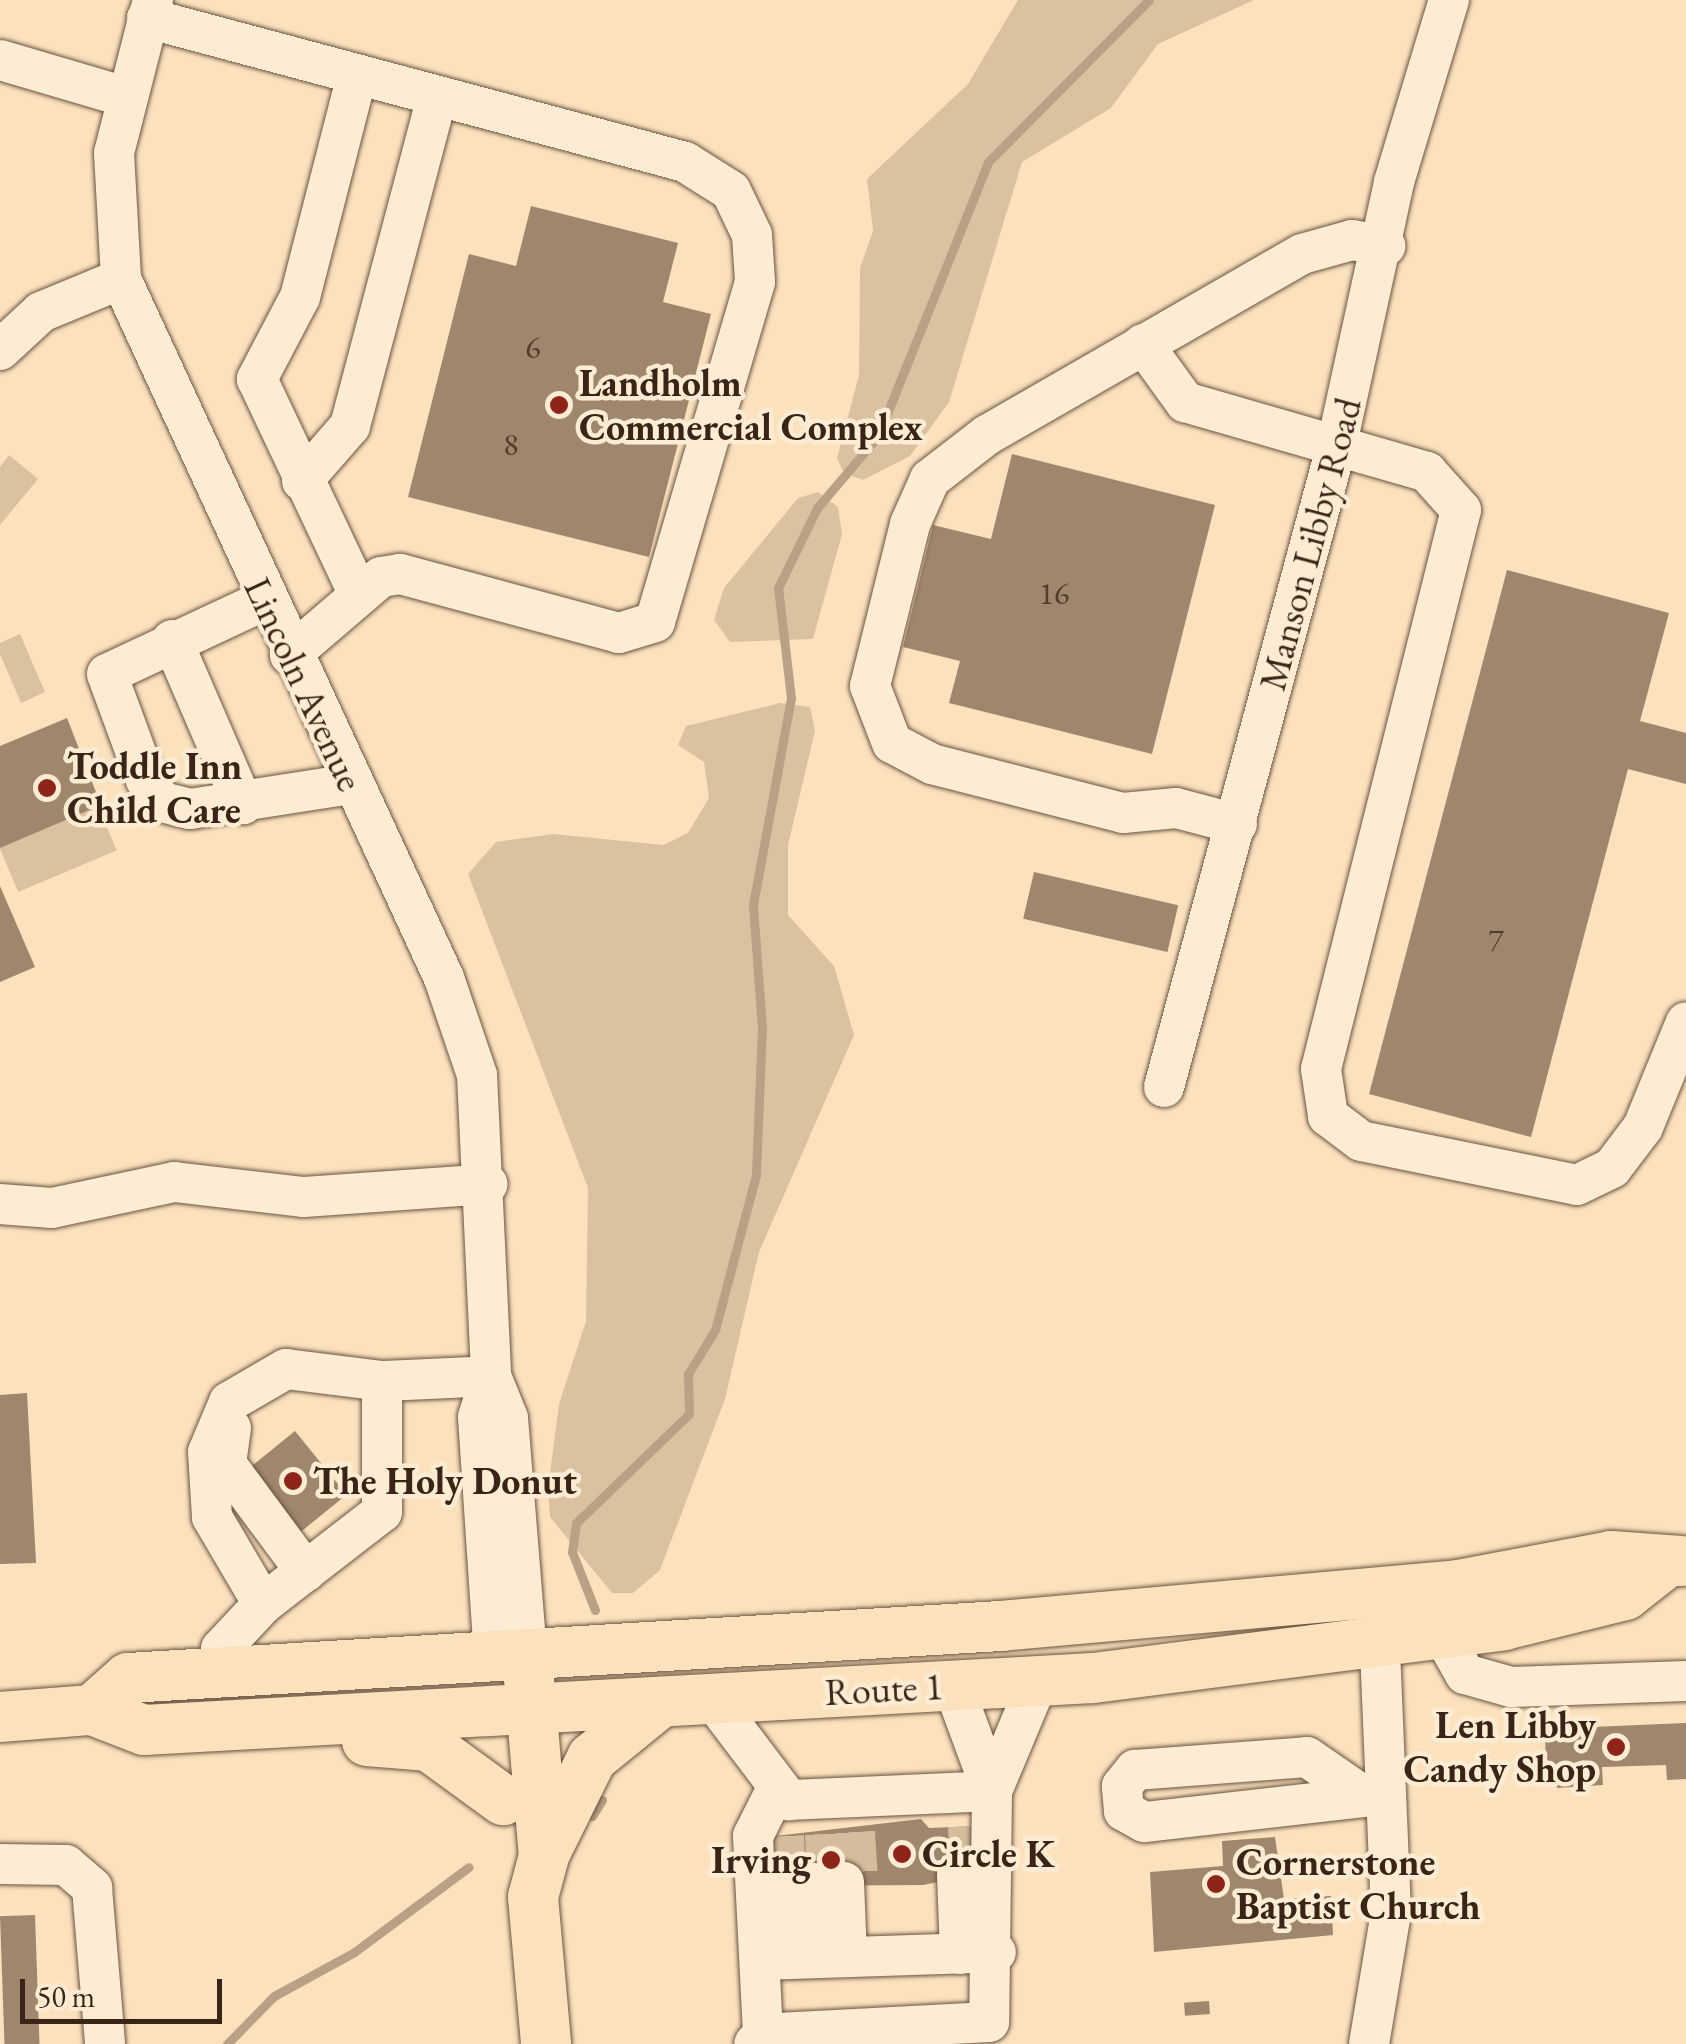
<!DOCTYPE html>
<html>
<head>
<meta charset="utf-8">
<style>
  body { margin:0 }
  #map { position:relative; width:1686px; height:2044px; overflow:hidden; background:#fbe2bd; font-family:"EB Garamond",serif }
  div>[style] { position:absolute }
  .green>* { inset:0; background:#dac2a1; transform-origin:0 0 }
  .stream>* { height:9px; margin:-4.5px; padding:0 4.5px; transform-origin:4.5px; border-radius:4.5px; background:#b9a185 }
  .building>* { inset:0; background:#9e876d; transform-origin:0 0 }
  .minor-tunnel>* { height:40px; margin-top:-20px; transform-origin:0; background:repeating-linear-gradient(90deg,#d4bc9c 0 40px,transparent 0 60px) }
  .roads { filter:drop-shadow(0 0 2px #6a5440) drop-shadow(0 0 2px #6a5440) }
  .minor>* { height:40px; margin:-20px; padding:0 20px; transform-origin:20px; border-radius:20px; background:#fcecd4 }
  .major>* { height:50px; margin:-25px; padding:0 25px; transform-origin:25px; border-radius:25px; background:#fbe2bd }
  .dots>* { width:28px; height:28px; translate:-50% -50%; box-sizing:border-box; border:5px solid #fcecd4; border-radius:50% }
  span { translate:-50% -50%; white-space:nowrap; text-align:center; line-height:1.15; -webkit-text-stroke:9px #fcecd4; paint-order:stroke }
  .number-label { font-size:32px; color:#533d2c }
  .number-label span { -webkit-text-stroke-width:0 }
  .poi-label { font-size:38px; color:#3a2417; font-weight:700 }
  .left { translate:0 -50%; text-align:left }
  .right { translate:-100% -50%; text-align:right }
  .street-label { font-size:38px; color:#3a2417 }
  .scale { position:absolute; left:20px; top:1979px; width:202px; height:45px; box-sizing:border-box; border:5px solid #3a2417; border-top:0; padding-left:12px; font-size:30px; line-height:35px; white-space:nowrap; color:#3a2417; -webkit-text-stroke:8px #fcecd4; paint-order:stroke }
</style>
</head>
<body>
<div id="map">
  <div class="green">
    <div style="clip-path:polygon(1018px 0,1254px 0,1158px 44px,1111px 108px,1022px 162px,949px 402px,910px 456px,863px 480px,844px 473px,837px 458px,859px 375px,860px 268px,873px 231px,867px 179px,968px 84px)"></div>
    <div style="clip-path:polygon(9px 455px,38px 479px,0 525px,0 467px)"></div>
    <div style="clip-path:polygon(818px 492px,838px 507px,842px 534px,813px 639px,730px 642px,714px 620px,724px 588px,798px 498px)"></div>
    <div style="clip-path:polygon(20px 634px,45px 692px,21px 703px,0 654px,0 643px)"></div>
    <div style="clip-path:polygon(780px 703px,810px 707px,815px 731px,788px 845px,788px 915px,834px 966px,854px 1035px,759px 1252px,725px 1399px,660px 1570px,633px 1593px,612px 1593px,550px 1517px,548px 1488px,559px 1404px,586px 1321px,588px 1188px,468px 874px,496px 842px,553px 834px,664px 845px,688px 833px,709px 798px,704px 762px,678px 745px,686px 726px)"></div>
    <div style="left:98px;top:806px;width:48px;height:107px;rotate:67deg"></div>
  </div>
  <div class="stream">
    <div style="left:595px;top:1610px;width:62px;rotate:-111.6deg"></div>
    <div style="left:572px;top:1552px;width:29px;rotate:-82deg"></div>
    <div style="left:576px;top:1523px;width:157px;rotate:-44deg"></div>
    <div style="left:689px;top:1414px;width:40px;rotate:-91.4deg"></div>
    <div style="left:688px;top:1374px;width:52px;rotate:-58.5deg"></div>
    <div style="left:715px;top:1330px;width:160px;rotate:-75.2deg"></div>
    <div style="left:756px;top:1175px;width:147px;rotate:-87.7deg"></div>
    <div style="left:762px;top:1028px;width:123px;rotate:-94.2deg"></div>
    <div style="left:753px;top:905px;width:210px;rotate:-79.6deg"></div>
    <div style="left:791px;top:698px;width:111px;rotate:-96.7deg"></div>
    <div style="left:778px;top:588px;width:89px;rotate:-64deg"></div>
    <div style="left:817px;top:508px;width:94px;rotate:-49.7deg"></div>
    <div style="left:878px;top:436px;width:295px;rotate:-68.1deg"></div>
    <div style="left:988px;top:162px;width:228px;rotate:-45.2deg"></div>
    <div style="left:592px;top:1816px;width:19px;rotate:-58deg"></div>
    <div style="left:227px;top:2044px;width:67px;rotate:-45.6deg"></div>
    <div style="left:274px;top:1996px;width:90px;rotate:-28.6deg"></div>
    <div style="left:353px;top:1953px;width:144px;rotate:-36.6deg"></div>
  </div>
  <div class="building">
    <div style="clip-path:polygon(531px 206px,678px 243px,663px 302px,711px 314px,649px 557px,408px 497px,469px 254px,516px 266px)"></div>
    <div style="clip-path:polygon(1012px 454px,1215px 505px,1152px 754px,949px 703px,960px 661px,903px 647px,933px 525px,991px 539px)"></div>
    <div style="clip-path:polygon(1507px 570px,1669px 613px,1640px 721px,1686px 733px,1686px 784px,1628px 769px,1531px 1137px,1369px 1094px)"></div>
    <div style="clip-path:polygon(67px 718px,101px 805px,0 848px,0 746px)"></div>
    <div style="left:1034px;top:872px;width:148px;height:48px;rotate:13deg"></div>
    <div style="clip-path:polygon(0 886px,35px 967px,0 982px)"></div>
    <div style="clip-path:polygon(27px 1393px,36px 1563px,0 1564px,0 1395px)"></div>
    <div style="left:295px;top:1431px;width:82px;height:70px;rotate:51deg"></div>
    <div style="clip-path:polygon(1686px 1723px,1686px 1779px,1667px 1780px,1666px 1765px,1602px 1767px,1603px 1785px,1557px 1788px,1555px 1774px,1546px 1775px,1545px 1729px)"></div>
    <div style="clip-path:polygon(921px 1819px,929px 1828px,976px 1826px,978px 1874px,923px 1885px,777px 1886px,775px 1836px)"></div>
    <div style="clip-path:polygon(1275px 1837px,1284px 1899px,1331px 1896px,1333px 1935px,1154px 1952px,1150px 1872px,1223px 1866px,1222px 1841px)"></div>
    <div style="left:35px;top:1915px;width:129px;height:35px;rotate:88deg"></div>
    <div style="left:1209px;top:2001px;width:13px;height:25px;rotate:86deg"></div>
  </div>
  <div class="minor-tunnel">
    <div style="left:968px;top:1826px;width:49px;rotate:87.7deg"></div>
    <div style="left:855px;top:1832px;width:49px;rotate:86.5deg"></div>
    <div style="left:825px;top:1834px;width:49px;rotate:87.7deg"></div>
    <div style="left:784px;top:1836px;width:49px;rotate:87.7deg"></div>
  </div>
  <div class="roads">
    <div class="minor">
      <div style="left:153px;top:0;width:158px;rotate:104.3deg"></div>
      <div style="left:114px;top:153px;width:126px;rotate:86.8deg"></div>
      <div style="left:121px;top:279px;width:770px;rotate:65.2deg"></div>
      <div style="left:444px;top:978px;width:102px;rotate:71.2deg"></div>
      <div style="left:477px;top:1075px;width:301px;rotate:87.3deg"></div>
      <div style="left:491px;top:1376px;width:43px;rotate:107.6deg"></div>
      <div style="left:478px;top:1417px;width:239px;rotate:86.2deg"></div>
      <div style="left:147px;top:18px;width:557px;rotate:14.98deg"></div>
      <div style="left:685px;top:162px;width:54px;rotate:32.2deg"></div>
      <div style="left:731px;top:191px;width:49px;rotate:64.5deg"></div>
      <div style="left:752px;top:235px;width:47px;rotate:86.3deg"></div>
      <div style="left:755px;top:282px;width:354px;rotate:106.4deg"></div>
      <div style="left:655px;top:622px;width:38px;rotate:163deg"></div>
      <div style="left:619px;top:633px;width:227px;rotate:-164.9deg"></div>
      <div style="left:400px;top:574px;width:19px;rotate:171deg"></div>
      <div style="left:381px;top:577px;width:120px;rotate:139.4deg"></div>
      <div style="left:0;top:60px;width:131px;rotate:16.4deg"></div>
      <div style="left:356px;top:79px;width:225px;rotate:104.4deg"></div>
      <div style="left:300px;top:297px;width:93px;rotate:117.7deg"></div>
      <div style="left:257px;top:379px;width:239px;rotate:64.7deg"></div>
      <div style="left:1143px;top:344px;width:72px;rotate:54.1deg"></div>
      <div style="left:1185px;top:402px;width:252px;rotate:16.1deg"></div>
      <div style="left:1427px;top:472px;width:51px;rotate:48.2deg"></div>
      <div style="left:1461px;top:510px;width:576px;rotate:104.06deg"></div>
      <div style="left:1321px;top:1069px;width:48px;rotate:81.5deg"></div>
      <div style="left:1328px;top:1116px;width:41px;rotate:37.1deg"></div>
      <div style="left:1361px;top:1141px;width:220px;rotate:11.5deg"></div>
      <div style="left:1577px;top:1185px;width:39px;rotate:-26deg"></div>
      <div style="left:1612px;top:1168px;width:51px;rotate:-52.9deg"></div>
      <div style="left:1643px;top:1127px;width:113px;rotate:-67.7deg"></div>
      <div style="left:0;top:350px;width:56px;rotate:-42.8deg"></div>
      <div style="left:41px;top:312px;width:87px;rotate:-22.4deg"></div>
      <div style="left:302px;top:481px;width:73px;rotate:-48.9deg"></div>
      <div style="left:350px;top:426px;width:337px;rotate:-75.2deg"></div>
      <div style="left:263px;top:601px;width:172px;rotate:154.9deg"></div>
      <div style="left:107px;top:674px;width:113px;rotate:69.8deg"></div>
      <div style="left:146px;top:780px;width:27px;rotate:54deg"></div>
      <div style="left:162px;top:802px;width:29px;rotate:14deg"></div>
      <div style="left:190px;top:809px;width:163px;rotate:-8.8deg"></div>
      <div style="left:172px;top:640px;width:179px;rotate:66.6deg"></div>
      <div style="left:1237px;top:824px;width:63px;rotate:-165.3deg"></div>
      <div style="left:1176px;top:808px;width:53px;rotate:174.6deg"></div>
      <div style="left:1123px;top:813px;width:197px;rotate:-165.6deg"></div>
      <div style="left:932px;top:764px;width:45px;rotate:-152.3deg"></div>
      <div style="left:892px;top:743px;width:61px;rotate:-111.1deg"></div>
      <div style="left:870px;top:686px;width:167px;rotate:-76.1deg"></div>
      <div style="left:910px;top:524px;width:49px;rotate:-66deg"></div>
      <div style="left:930px;top:479px;width:72px;rotate:-37.7deg"></div>
      <div style="left:987px;top:435px;width:363px;rotate:-29.9deg"></div>
      <div style="left:1302px;top:254px;width:52px;rotate:-15.6deg"></div>
      <div style="left:1352px;top:240px;width:34px;rotate:10deg"></div>
      <div style="left:1164px;top:1087px;width:666px;rotate:-74.94deg"></div>
      <div style="left:1337px;top:444px;width:268px;rotate:-77.7deg"></div>
      <div style="left:1394px;top:182px;width:190px;rotate:-73.2deg"></div>
      <div style="left:0;top:1204px;width:52px;rotate:4.4deg"></div>
      <div style="left:52px;top:1208px;width:125px;rotate:-12deg"></div>
      <div style="left:174px;top:1182px;width:131px;rotate:6.6deg"></div>
      <div style="left:304px;top:1197px;width:184px;rotate:-4deg"></div>
      <div style="left:491px;top:1376px;width:45px;rotate:68deg"></div>
      <div style="left:508px;top:1418px;width:237px;rotate:85.4deg"></div>
      <div style="left:382px;top:1381px;width:131px;rotate:90deg"></div>
      <div style="left:382px;top:1512px;width:150px;rotate:142.3deg"></div>
      <div style="left:263px;top:1604px;width:101px;rotate:-120.4deg"></div>
      <div style="left:212px;top:1517px;width:65px;rotate:-93.5deg"></div>
      <div style="left:208px;top:1452px;width:54px;rotate:-67.2deg"></div>
      <div style="left:229px;top:1402px;width:66px;rotate:-30.1deg"></div>
      <div style="left:286px;top:1369px;width:97px;rotate:7.1deg"></div>
      <div style="left:382px;top:1381px;width:109px;rotate:-2.6deg"></div>
      <div style="left:231px;top:1428px;width:36px;rotate:98deg"></div>
      <div style="left:226px;top:1464px;width:134px;rotate:53.5deg"></div>
      <div style="left:1443px;top:1635px;width:45px;rotate:60.6deg"></div>
      <div style="left:1465px;top:1674px;width:48px;rotate:15.8deg"></div>
      <div style="left:1511px;top:1687px;width:175px;rotate:-2deg"></div>
      <div style="left:221px;top:1672px;width:23px;rotate:-90deg"></div>
      <div style="left:221px;top:1649px;width:62px;rotate:-47deg"></div>
      <div style="left:953px;top:1685px;width:113px;rotate:69.8deg"></div>
      <div style="left:992px;top:1791px;width:119px;rotate:-67.3deg"></div>
      <div style="left:713px;top:1700px;width:126px;rotate:52.8deg"></div>
      <div style="left:789px;top:1800px;width:203px;rotate:-2.5deg"></div>
      <div style="left:992px;top:1791px;width:231px;rotate:90.7deg"></div>
      <div style="left:989px;top:2022px;width:226px;rotate:177deg"></div>
      <div style="left:763px;top:2034px;width:13px;rotate:132deg"></div>
      <div style="left:1307px;top:1757px;width:70px;rotate:34.6deg"></div>
      <div style="left:1365px;top:1797px;width:222px;rotate:173.5deg"></div>
      <div style="left:1144px;top:1822px;width:23px;rotate:-151deg"></div>
      <div style="left:1124px;top:1811px;width:25px;rotate:-95deg"></div>
      <div style="left:1122px;top:1786px;width:21px;rotate:-51deg"></div>
      <div style="left:1135px;top:1770px;width:172px;rotate:-4.3deg"></div>
      <div style="left:0;top:1864px;width:66px;rotate:0.9deg"></div>
      <div style="left:66px;top:1865px;width:35px;rotate:41deg"></div>
      <div style="left:92px;top:1888px;width:157px;rotate:85.2deg"></div>
      <div style="left:957px;top:1875px;width:79px;rotate:87.8deg"></div>
      <div style="left:844px;top:1882px;width:75px;rotate:87.7deg"></div>
      <div style="left:815px;top:1883px;width:75px;rotate:86.9deg"></div>
      <div style="left:786px;top:1885px;width:74px;rotate:86.1deg"></div>
      <div style="left:760px;top:1960px;width:236px;rotate:-1.9deg"></div>
      <div style="left:763px;top:2034px;width:198px;rotate:-92.9deg"></div>
      <div style="left:753px;top:1836px;width:51px;rotate:-63.4deg"></div>
      <div style="left:1369px;top:2044px;width:134px;rotate:-80.5deg"></div>
      <div style="left:1391px;top:1912px;width:266px;rotate:-92.4deg"></div>
    </div>
    <div class="major">
      <div style="left:529px;top:1679px;width:178px;rotate:85.2deg"></div>
      <div style="left:544px;top:1856px;width:42px;rotate:105deg"></div>
      <div style="left:533px;top:1897px;width:148px;rotate:84.9deg"></div>
      <div style="left:92px;top:1710px;width:48px;rotate:-41.6deg"></div>
      <div style="left:128px;top:1678px;width:875px;rotate:-3.41deg"></div>
      <div style="left:1001px;top:1626px;width:459px;rotate:-5.1deg"></div>
      <div style="left:1458px;top:1585px;width:156px;rotate:-10.7deg"></div>
      <div style="left:1611px;top:1556px;width:70px;rotate:4.1deg"></div>
      <div style="left:0;top:1717px;width:92px;rotate:-4.4deg"></div>
      <div style="left:92px;top:1710px;width:56px;rotate:21deg"></div>
      <div style="left:144px;top:1730px;width:950px;rotate:-3.14deg"></div>
      <div style="left:1093px;top:1678px;width:414px;rotate:-7.3deg"></div>
      <div style="left:1504px;top:1625px;width:125px;rotate:-13.9deg"></div>
      <div style="left:1625px;top:1595px;width:47px;rotate:-38.1deg"></div>
      <div style="left:367px;top:1741px;width:62px;rotate:4.6deg"></div>
      <div style="left:429px;top:1746px;width:92px;rotate:36.1deg"></div>
      <div style="left:546px;top:1851px;width:104px;rotate:-63.7deg"></div>
      <div style="left:592px;top:1758px;width:89px;rotate:-39.1deg"></div>
    </div>
  </div>
  <div class="dots">
    <div style="left:559px;top:405px;background:#8f2418"></div>
    <div style="left:47px;top:788px;background:#8f2418"></div>
    <div style="left:293px;top:1481px;background:#8f2418"></div>
    <div style="left:1616px;top:1747px;background:#8f2418"></div>
    <div style="left:902px;top:1854px;background:#8f2418"></div>
    <div style="left:831px;top:1860px;background:#8f2418"></div>
    <div style="left:1216px;top:1884px;background:#8f2418"></div>
  </div>
  <div class="number-label">
    <span style="left:533px;top:347px">6</span>
    <span style="left:511px;top:444px">8</span>
    <span style="left:1054px;top:593px">16</span>
    <span style="left:1496px;top:939px">7</span>
  </div>
  <div class="poi-label">
    <span class="left" style="left:579px;top:405px">Landholm<br>Commercial Complex</span>
    <span class="left" style="left:67px;top:788px">Toddle Inn<br>Child Care</span>
    <span class="left" style="left:313px;top:1481px">The Holy Donut</span>
    <span class="right" style="left:1596px;top:1747px">Len Libby<br>Candy Shop</span>
    <span class="left" style="left:922px;top:1854px">Circle K</span>
    <span class="right" style="left:811px;top:1860px">Irving</span>
    <span class="left" style="left:1236px;top:1884px">Cornerstone<br>Baptist Church</span>
  </div>
  <div class="street-label">
    <span style="left:1310px;top:544px;rotate:-75deg">Manson Libby Road</span>
    <span style="left:304px;top:684px;rotate:65deg">Lincoln Avenue</span>
    <span style="left:884px;top:1689px;rotate:-3deg">Route 1</span>
  </div>
  <div class="scale">50 m</div>
</div>
</body>
</html>
